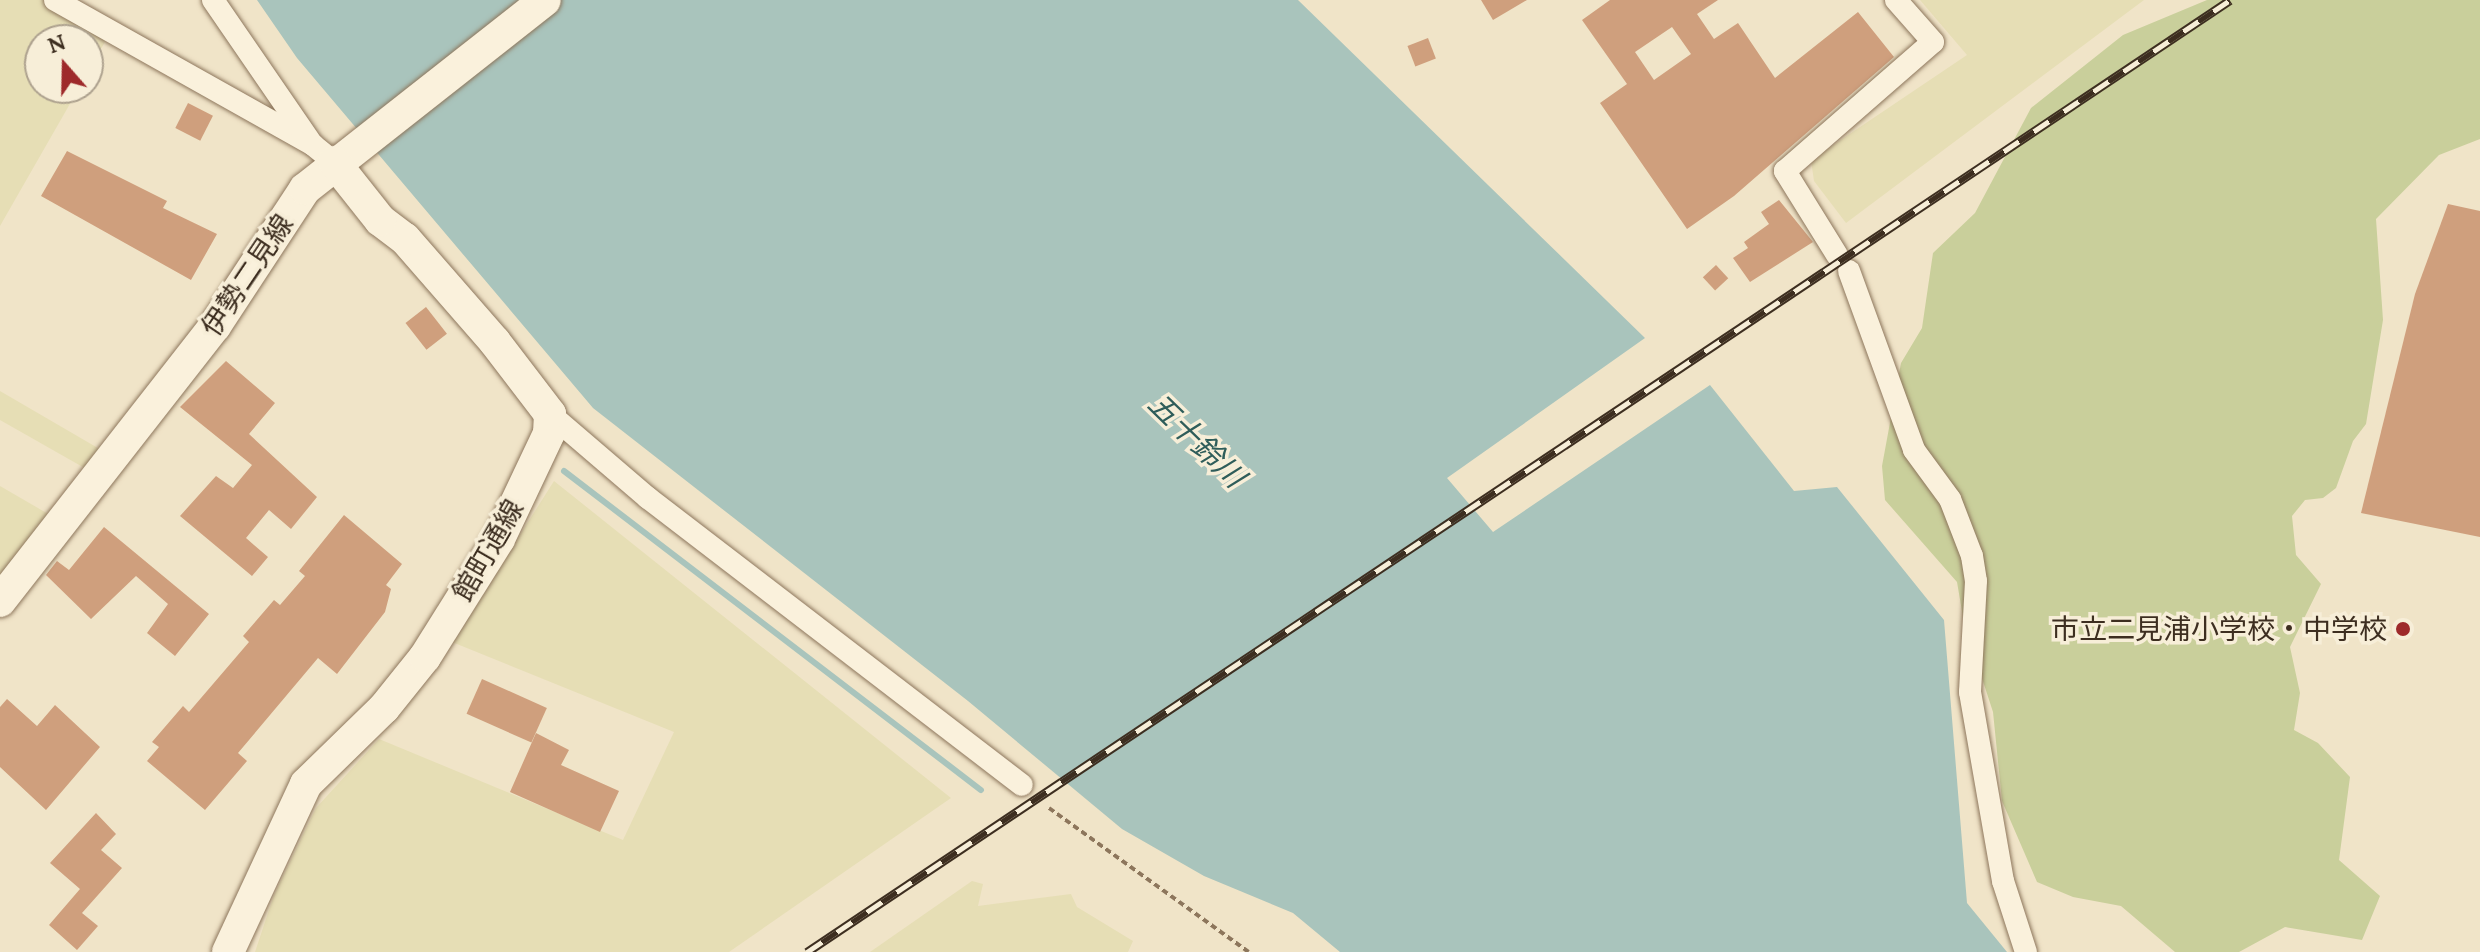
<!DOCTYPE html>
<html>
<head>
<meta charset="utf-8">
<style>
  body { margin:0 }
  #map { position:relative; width:2480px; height:952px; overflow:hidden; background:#f0e4c8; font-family:Lora,"Noto Sans JP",serif }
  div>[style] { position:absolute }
  .farmland>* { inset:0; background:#e6deb5 }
  .green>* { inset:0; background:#c9cf9b }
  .water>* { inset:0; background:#a9c4bc }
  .stream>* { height:6px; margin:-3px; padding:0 3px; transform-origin:3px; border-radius:3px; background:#a9c4bc }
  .building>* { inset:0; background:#cf9f7d; transform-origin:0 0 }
  .path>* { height:4px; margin-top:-2px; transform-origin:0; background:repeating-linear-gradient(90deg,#8d765c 0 6px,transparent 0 10px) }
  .roads { filter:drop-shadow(0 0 2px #8d765c) drop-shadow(0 0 2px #8d765c) }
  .street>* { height:22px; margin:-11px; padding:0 11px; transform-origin:11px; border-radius:11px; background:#faf1dc }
  .secondary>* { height:32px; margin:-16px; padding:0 16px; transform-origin:16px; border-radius:16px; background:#faf1dc }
  .rail>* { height:9px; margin-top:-4.5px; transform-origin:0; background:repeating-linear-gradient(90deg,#f7eed8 0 18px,#3d2e20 0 36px); box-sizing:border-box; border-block:2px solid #3d2e20 }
  .dots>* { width:22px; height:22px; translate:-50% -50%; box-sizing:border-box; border:4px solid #f7eed8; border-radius:50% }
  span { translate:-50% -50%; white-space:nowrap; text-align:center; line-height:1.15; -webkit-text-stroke:7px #f7eed8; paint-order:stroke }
  .street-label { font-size:28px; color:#3d2e20 }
  .poi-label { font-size:28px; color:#3d2e20 }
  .right { translate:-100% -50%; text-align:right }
  .water-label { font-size:30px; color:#2f5d5a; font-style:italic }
  .north { position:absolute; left:24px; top:24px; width:80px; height:80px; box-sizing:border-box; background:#f7eed8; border:2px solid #ada18e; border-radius:50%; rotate:340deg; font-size:22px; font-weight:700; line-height:32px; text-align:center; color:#3d2e20 }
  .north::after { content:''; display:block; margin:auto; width:28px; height:36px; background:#9e2a2b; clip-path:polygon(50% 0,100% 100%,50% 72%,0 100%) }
</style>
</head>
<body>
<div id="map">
  <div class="farmland">
    <div style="clip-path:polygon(0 0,55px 0,111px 31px,88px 72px,88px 40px,40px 40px,40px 88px,79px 88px,0 226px)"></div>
    <div style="clip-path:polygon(1920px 0,2144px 0,1846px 223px,1814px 181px,1811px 160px,1967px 55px)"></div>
    <div style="clip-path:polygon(0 391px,103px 451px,88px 470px,0 420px)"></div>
    <div style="clip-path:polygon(554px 481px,951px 798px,729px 952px,255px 952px,274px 895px,316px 808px,379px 739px,623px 840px,674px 732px,452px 642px)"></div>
    <div style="clip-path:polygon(0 486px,50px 515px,0 584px)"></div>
    <div style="clip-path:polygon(972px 881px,983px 884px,978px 906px,1071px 894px,1077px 907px,1133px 941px,1128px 952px,870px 952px)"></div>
  </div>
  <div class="green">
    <div style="clip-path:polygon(2207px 0,2480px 0,2480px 139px,2439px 155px,2376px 219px,2383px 320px,2366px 424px,2353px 441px,2336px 488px,2323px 498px,2305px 500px,2292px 516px,2296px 555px,2321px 584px,2290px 647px,2300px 693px,2294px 730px,2318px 743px,2350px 777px,2339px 860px,2380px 896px,2362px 940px,2285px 927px,2239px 952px,2175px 952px,2121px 906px,2073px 897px,2037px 882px,2002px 801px,1993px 712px,1964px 623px,1957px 582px,1885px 500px,1882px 466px,1901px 363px,1922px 328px,1933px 253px,1975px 213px,2031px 108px,2123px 35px)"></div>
  </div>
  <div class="water">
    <div style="clip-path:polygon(257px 0,1298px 0,1645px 338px,1447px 478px,1493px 532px,1710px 385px,1794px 491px,1837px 487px,1944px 620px,1967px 903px,2007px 952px,1340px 952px,1293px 913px,1204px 876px,1122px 829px,968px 701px,593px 408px,297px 58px)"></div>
  </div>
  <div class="stream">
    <div style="left:564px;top:471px;width:525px;rotate:37.42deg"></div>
  </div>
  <div class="building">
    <div style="clip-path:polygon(1481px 0,1527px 0,1493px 20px)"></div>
    <div style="clip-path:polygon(evenodd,1610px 0,1718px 0,1697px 14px,1714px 39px,1738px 23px,1775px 78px,1858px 12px,1894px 57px,1734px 196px,1687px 229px,1600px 103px,1627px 84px,1582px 20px,1610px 0,1672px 27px,1691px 54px,1654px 80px,1635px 52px,1672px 27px)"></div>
    <div style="left:1428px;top:38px;width:22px;height:22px;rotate:69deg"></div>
    <div style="left:188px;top:103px;width:28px;height:28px;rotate:27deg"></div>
    <div style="clip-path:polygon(67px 151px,167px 201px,163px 208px,217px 234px,191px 280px,41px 196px)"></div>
    <div style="clip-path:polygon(1779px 200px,1813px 242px,1750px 282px,1733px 258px,1748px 248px,1744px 242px,1769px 224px,1761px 212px)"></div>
    <div style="clip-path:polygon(2448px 204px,2480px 211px,2480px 537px,2361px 513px,2415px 294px)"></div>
    <div style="left:1716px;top:265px;width:18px;height:18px;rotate:47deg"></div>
    <div style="left:426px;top:307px;width:34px;height:26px;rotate:52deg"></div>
    <div style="clip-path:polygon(226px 361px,275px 403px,249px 434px,317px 497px,291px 529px,269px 510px,246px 538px,268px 557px,252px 576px,180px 516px,216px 476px,233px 488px,252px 465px,180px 407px)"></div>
    <div style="clip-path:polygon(344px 515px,402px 564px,386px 585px,391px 589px,385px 612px,337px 674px,318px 658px,238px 753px,247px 761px,205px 810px,147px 761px,159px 747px,152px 742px,183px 706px,189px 712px,249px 642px,243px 636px,274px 600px,280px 605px,305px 576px,299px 571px)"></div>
    <div style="clip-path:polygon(104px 527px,209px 614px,175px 656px,147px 633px,168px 604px,136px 576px,91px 619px,46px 575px,57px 561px,69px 570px)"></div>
    <div style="left:482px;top:679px;width:71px;height:38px;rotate:24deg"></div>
    <div style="clip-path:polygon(7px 699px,37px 726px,55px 705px,100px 747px,46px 810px,0 767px,0 707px)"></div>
    <div style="clip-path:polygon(536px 733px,569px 750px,561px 765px,619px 791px,600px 832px,510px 792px)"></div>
    <div style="clip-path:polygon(96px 813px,116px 834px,101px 850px,122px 868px,82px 913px,98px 926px,77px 950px,49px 925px,80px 889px,50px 863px)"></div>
  </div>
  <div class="path">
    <div style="left:1049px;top:808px;width:246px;rotate:35.8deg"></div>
  </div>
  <div class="roads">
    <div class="street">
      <div style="left:55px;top:0;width:296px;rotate:29.3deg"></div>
      <div style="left:313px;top:145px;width:27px;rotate:39deg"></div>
      <div style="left:213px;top:0;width:171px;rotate:55.5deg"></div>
      <div style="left:1837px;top:255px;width:99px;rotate:-121.8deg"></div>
      <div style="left:1785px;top:171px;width:196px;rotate:-41.1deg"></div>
      <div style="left:1933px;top:42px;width:56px;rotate:-131.4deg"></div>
      <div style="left:1849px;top:271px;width:190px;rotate:70deg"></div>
      <div style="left:1914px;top:450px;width:61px;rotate:53.7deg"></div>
      <div style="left:1950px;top:499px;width:61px;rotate:68.9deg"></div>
      <div style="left:1972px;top:556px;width:25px;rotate:81deg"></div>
      <div style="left:1976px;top:581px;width:111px;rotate:93.1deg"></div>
      <div style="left:1970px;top:692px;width:192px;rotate:80.1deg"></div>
      <div style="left:2003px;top:881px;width:75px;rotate:72.1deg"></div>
      <div style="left:550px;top:414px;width:129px;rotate:40.6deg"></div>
      <div style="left:648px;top:498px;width:471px;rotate:37.5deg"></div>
    </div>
    <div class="secondary">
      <div style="left:0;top:601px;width:349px;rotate:-52deg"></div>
      <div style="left:215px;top:326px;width:164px;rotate:-56.7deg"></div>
      <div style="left:305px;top:189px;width:305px;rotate:-38.2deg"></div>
      <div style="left:228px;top:952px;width:185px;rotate:-65.1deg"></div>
      <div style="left:306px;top:784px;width:109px;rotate:-44.3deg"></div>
      <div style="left:384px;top:708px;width:65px;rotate:-51.2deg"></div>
      <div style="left:425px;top:657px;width:139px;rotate:-57.9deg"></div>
      <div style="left:499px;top:539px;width:117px;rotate:-64.7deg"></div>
      <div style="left:549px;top:433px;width:19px;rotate:-87deg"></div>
      <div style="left:550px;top:414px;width:91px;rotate:-127.4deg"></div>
      <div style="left:495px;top:342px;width:137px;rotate:-131.1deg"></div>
      <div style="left:405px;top:239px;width:31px;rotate:-143deg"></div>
      <div style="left:380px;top:220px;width:74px;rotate:-128.4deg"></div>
    </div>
  </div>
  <div class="rail">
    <div style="left:807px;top:952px;width:1712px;rotate:-33.78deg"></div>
  </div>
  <div class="dots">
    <div style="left:2403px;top:629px;background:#9e2a2b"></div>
  </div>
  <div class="street-label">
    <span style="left:247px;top:275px;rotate:-56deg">伊勢二見線</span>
    <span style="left:488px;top:550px;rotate:-60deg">館町通線</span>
  </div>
  <div class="poi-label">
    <span class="right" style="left:2387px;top:629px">市立二見浦小学校・中学校</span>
  </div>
  <div class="water-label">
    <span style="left:1197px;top:440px;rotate:44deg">五十鈴川</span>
  </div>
  <div class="north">N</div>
</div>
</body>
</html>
